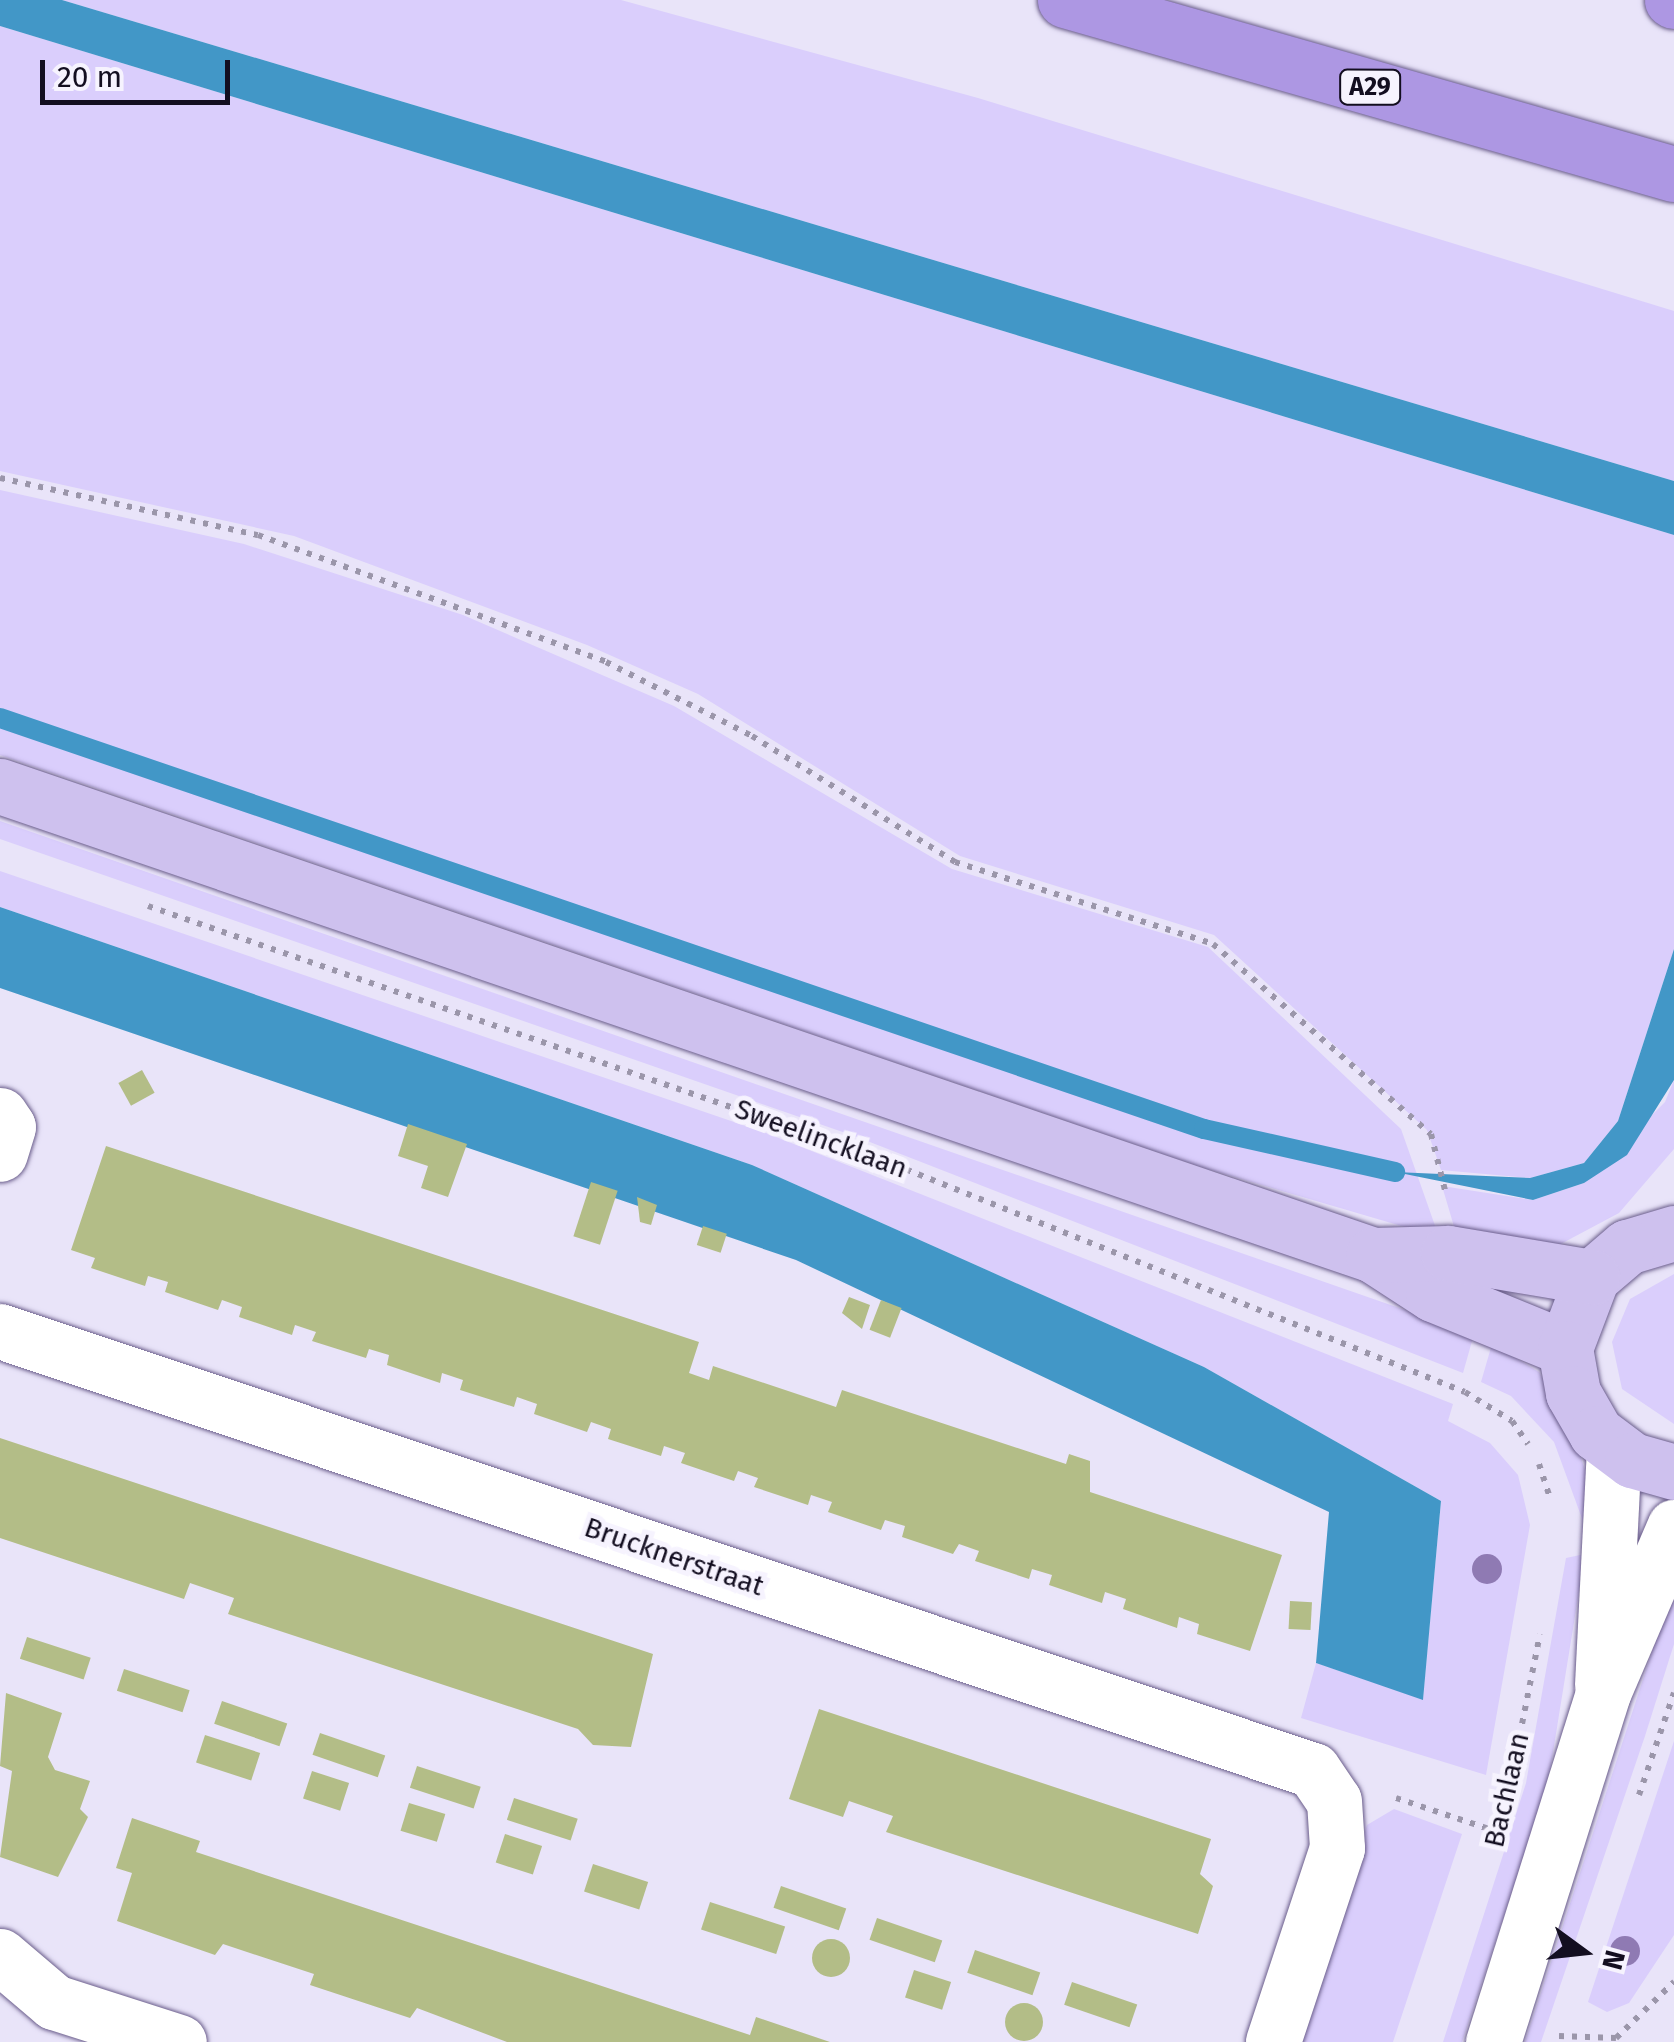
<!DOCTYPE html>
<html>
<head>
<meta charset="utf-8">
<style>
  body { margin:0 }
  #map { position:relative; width:1674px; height:2042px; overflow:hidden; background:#e9e4f9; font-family:"Fira Sans",sans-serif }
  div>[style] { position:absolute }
  .green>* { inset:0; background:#dacefc }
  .water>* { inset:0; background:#4297c7 }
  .stream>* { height:20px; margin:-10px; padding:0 10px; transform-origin:10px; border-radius:10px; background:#4297c7 }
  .building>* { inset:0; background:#b3bd87; transform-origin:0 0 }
  .round { border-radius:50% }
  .path>* { height:6px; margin-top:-3px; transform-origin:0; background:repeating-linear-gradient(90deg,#9b96aa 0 5px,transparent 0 13px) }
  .roads { filter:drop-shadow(0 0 2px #6a5d8b) drop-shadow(0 0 2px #6a5d8b) }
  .minor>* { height:55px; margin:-27.5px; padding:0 27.5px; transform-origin:27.5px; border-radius:27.5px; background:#fff }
  .major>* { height:55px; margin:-27.5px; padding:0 27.5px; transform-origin:27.5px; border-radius:27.5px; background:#cec1ee }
  .highway>* { height:55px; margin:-27.5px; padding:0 27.5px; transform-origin:27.5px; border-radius:27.5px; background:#ad97e3 }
  .trees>* { width:30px; height:30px; margin:-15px; border-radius:50%; background:#8f7ab3 }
  span { translate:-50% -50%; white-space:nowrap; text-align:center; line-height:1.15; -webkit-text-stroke:10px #f6f3fe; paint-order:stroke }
  .shield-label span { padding:2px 8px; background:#f6f3fe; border:2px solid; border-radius:8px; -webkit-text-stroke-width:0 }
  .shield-label { font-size:25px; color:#130e20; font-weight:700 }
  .street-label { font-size:28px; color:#130e20 }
  .north { position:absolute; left:1534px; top:1902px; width:100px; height:100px; -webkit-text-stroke:8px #f6f3fe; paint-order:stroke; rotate:105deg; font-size:28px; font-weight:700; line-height:40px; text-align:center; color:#130e20 }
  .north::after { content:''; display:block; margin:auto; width:35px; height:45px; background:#130e20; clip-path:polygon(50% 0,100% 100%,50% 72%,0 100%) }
  .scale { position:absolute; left:40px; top:60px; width:190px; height:45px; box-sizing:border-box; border:5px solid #130e20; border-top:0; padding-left:12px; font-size:30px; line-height:35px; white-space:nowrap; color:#130e20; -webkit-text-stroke:8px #f6f3fe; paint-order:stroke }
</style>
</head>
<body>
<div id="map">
  <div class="green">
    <div style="clip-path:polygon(62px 0,621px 0,978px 98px,1674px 311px,1674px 481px)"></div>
    <div style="clip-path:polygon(0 26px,1674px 535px,1674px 949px,1618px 1121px,1584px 1163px,1530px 1178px,1441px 1170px,1427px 1130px,1214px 935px,960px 856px,698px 694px,587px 645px,294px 536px,0 471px)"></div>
    <div style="clip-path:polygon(0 490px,244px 544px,463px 615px,674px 706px,952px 869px,1208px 947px,1401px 1129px,1439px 1237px,1204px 1168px,0 755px)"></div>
    <div style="clip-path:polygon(0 821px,1474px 1334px,1463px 1373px,857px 1137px,0 839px)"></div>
    <div style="clip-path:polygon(0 871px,766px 1133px,1453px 1404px,1448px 1421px,1490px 1443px,1518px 1475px,1530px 1525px,1486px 1775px,1301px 1718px,1316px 1663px,1423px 1699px,1441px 1501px,1204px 1367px,752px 1165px,0 907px)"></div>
    <div style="clip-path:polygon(1674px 1080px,1674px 1149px,1619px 1213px,1557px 1246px,1458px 1240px,1442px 1186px,1533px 1200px,1584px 1183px,1665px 1102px)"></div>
    <div style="clip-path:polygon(1674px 1274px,1674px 1424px,1622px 1389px,1612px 1342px,1630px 1299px)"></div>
    <div style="clip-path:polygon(1492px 1344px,1539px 1372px,1570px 1425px,1586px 1473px,1584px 1524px,1554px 1442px,1511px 1396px,1481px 1382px)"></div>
    <div style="clip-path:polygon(1585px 1554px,1548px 1783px,1462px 2042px,1443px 2042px,1526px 1783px,1566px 1558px)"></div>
    <div style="clip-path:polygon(1674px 1584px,1674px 1644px,1645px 1736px,1541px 2042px,1525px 2042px)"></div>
    <div style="clip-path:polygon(1674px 1741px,1674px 1935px,1629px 2003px,1607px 2012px,1588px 2002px)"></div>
    <div style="clip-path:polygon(1394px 1809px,1462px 1834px,1393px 2042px,1301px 2042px,1367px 1825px)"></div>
  </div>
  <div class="water">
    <div style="clip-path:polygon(0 0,62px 0,1674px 481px,1674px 535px,0 26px)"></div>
    <div style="clip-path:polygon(0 907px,752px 1165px,1204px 1367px,1441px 1501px,1423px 1700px,1316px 1663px,1329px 1512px,796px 1260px,0 988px)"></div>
    <div style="clip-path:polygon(1674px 949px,1674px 1080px,1627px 1155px,1584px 1183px,1533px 1200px,1395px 1172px,1530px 1178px,1584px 1163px,1618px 1121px)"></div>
  </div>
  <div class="stream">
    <div style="left:0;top:718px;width:1272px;rotate:18.85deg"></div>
    <div style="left:1204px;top:1129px;width:196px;rotate:12.7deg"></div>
  </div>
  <div class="building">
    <div style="left:142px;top:1070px;width:26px;height:27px;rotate:61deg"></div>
    <div style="clip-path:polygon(408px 1124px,467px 1144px,448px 1197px,421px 1188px,428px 1166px,398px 1156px)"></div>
    <div style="clip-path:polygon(106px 1146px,699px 1342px,689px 1373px,709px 1380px,713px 1366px,836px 1407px,842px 1390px,1066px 1464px,1069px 1454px,1090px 1461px,1090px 1492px,1282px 1555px,1250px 1651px,1197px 1634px,1199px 1624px,1179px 1617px,1177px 1628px,1123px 1609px,1126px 1599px,1105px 1592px,1102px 1603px,1049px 1585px,1052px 1575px,1032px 1569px,1029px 1579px,975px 1561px,979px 1551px,959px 1544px,953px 1554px,902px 1537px,905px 1526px,885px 1520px,881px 1530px,828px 1512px,832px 1502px,811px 1495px,808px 1505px,754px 1487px,758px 1478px,738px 1471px,734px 1481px,681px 1463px,685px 1453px,664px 1446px,661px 1456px,608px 1439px,611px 1429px,591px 1422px,587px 1432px,534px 1414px,537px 1404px,517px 1397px,514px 1407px,460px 1390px,463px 1380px,442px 1373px,440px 1383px,387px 1365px,389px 1355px,369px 1349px,366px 1358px,312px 1341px,316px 1332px,295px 1325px,292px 1335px,239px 1317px,242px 1307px,222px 1300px,218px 1310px,165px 1292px,168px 1282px,148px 1276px,145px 1286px,91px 1268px,95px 1258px,71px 1250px)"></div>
    <div style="left:591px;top:1182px;width:28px;height:57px;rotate:18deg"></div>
    <div style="clip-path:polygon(637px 1197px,657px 1205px,651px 1225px,640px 1222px)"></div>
    <div style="left:703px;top:1226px;width:25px;height:20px;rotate:18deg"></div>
    <div style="clip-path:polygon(849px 1297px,870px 1305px,862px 1329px,842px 1313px)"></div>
    <div style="left:881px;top:1300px;width:22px;height:32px;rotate:21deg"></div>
    <div style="clip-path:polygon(0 1438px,653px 1654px,631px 1747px,593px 1745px,578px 1729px,228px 1614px,234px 1598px,190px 1583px,184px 1599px,0 1538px)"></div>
    <div style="left:1290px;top:1601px;width:22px;height:28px;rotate:3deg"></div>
    <div style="left:27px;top:1637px;width:67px;height:23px;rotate:18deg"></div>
    <div style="left:124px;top:1669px;width:69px;height:23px;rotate:18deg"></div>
    <div style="clip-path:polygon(6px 1693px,62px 1713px,48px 1757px,55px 1770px,90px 1781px,80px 1809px,88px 1817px,58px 1877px,0 1857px,12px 1771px,0 1766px)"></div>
    <div style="left:222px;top:1701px;width:69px;height:24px;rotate:19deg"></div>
    <div style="clip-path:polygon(819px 1709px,1211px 1839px,1200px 1874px,1213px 1886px,1198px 1934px,886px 1832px,893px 1816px,849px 1801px,843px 1817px,789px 1799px)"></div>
    <div style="left:320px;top:1733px;width:69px;height:23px;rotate:19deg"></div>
    <div style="left:205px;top:1735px;width:58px;height:29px;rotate:18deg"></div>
    <div style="left:417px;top:1766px;width:67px;height:23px;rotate:18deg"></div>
    <div style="left:312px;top:1771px;width:39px;height:29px;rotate:18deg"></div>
    <div style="left:514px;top:1798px;width:67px;height:23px;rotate:18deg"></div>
    <div style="left:409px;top:1803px;width:38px;height:29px;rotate:17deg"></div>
    <div style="clip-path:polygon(132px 1818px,200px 1841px,196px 1852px,750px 2035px,756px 2017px,830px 2042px,507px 2042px,417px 2008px,410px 2018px,310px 1985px,314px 1974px,223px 1944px,215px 1955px,117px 1921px,132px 1873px,116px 1868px)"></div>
    <div style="left:505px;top:1834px;width:39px;height:30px;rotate:18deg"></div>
    <div style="left:593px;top:1864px;width:58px;height:29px;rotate:18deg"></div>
    <div style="left:781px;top:1886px;width:69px;height:23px;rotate:19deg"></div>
    <div style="left:710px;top:1902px;width:79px;height:29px;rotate:18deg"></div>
    <div style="left:877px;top:1918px;width:69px;height:23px;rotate:19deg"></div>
    <div class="round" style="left:812px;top:1939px;width:38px;height:38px"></div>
    <div style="left:975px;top:1950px;width:69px;height:24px;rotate:19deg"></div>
    <div style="left:914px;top:1970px;width:39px;height:29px;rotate:18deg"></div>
    <div style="left:1072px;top:1982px;width:69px;height:24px;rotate:19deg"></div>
    <div class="round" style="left:1005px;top:2003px;width:38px;height:38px"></div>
  </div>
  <div class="path">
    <div style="left:0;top:478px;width:264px;rotate:12.5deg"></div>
    <div style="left:258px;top:535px;width:370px;rotate:20deg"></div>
    <div style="left:606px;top:662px;width:164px;rotate:26.9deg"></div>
    <div style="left:752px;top:736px;width:239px;rotate:31.8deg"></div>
    <div style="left:955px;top:862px;width:271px;rotate:17.6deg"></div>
    <div style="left:1213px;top:944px;width:289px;rotate:41.1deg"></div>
    <div style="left:1431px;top:1134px;width:62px;rotate:76deg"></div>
    <div style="left:148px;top:906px;width:764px;rotate:19.03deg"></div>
    <div style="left:870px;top:1155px;width:640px;rotate:21.72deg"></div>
    <div style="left:1465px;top:1392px;width:55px;rotate:31.7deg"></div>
    <div style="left:1512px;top:1421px;width:28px;rotate:55deg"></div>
    <div style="left:1539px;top:1464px;width:33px;rotate:72deg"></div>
    <div style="left:1517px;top:1749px;width:117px;rotate:-78.7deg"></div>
    <div style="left:1639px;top:1795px;width:108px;rotate:-71.1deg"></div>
    <div style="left:1396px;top:1798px;width:108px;rotate:18.4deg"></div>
    <div style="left:1559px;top:2036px;width:57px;rotate:2deg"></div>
    <div style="left:1616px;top:2038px;width:81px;rotate:-44deg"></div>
  </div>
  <div class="roads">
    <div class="minor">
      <div style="left:0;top:1115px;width:14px;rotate:56deg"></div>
      <div style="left:8px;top:1127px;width:28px;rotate:107deg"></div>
      <div style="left:0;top:1331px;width:1384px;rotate:18.49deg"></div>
      <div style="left:1313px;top:1770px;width:37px;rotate:56deg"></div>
      <div style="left:1334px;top:1801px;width:47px;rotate:86.3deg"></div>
      <div style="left:1337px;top:1848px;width:204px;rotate:108.3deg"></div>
      <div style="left:1602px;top:1685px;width:236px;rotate:-87.1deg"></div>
      <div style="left:0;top:1956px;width:71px;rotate:40.4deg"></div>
      <div style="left:54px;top:2002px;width:131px;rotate:17.7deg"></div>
      <div style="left:1493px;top:2042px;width:366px;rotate:-72.5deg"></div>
      <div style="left:1603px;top:1693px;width:181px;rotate:-66.8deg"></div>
    </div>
    <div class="major">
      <div style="left:0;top:786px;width:1451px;rotate:18.86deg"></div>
      <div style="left:1373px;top:1255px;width:72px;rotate:33deg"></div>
      <div style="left:1433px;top:1294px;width:143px;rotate:22.2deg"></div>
      <div style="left:1674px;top:1233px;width:49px;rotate:163.4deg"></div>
      <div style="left:1627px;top:1247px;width:46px;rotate:139.4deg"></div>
      <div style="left:1592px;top:1277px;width:76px;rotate:110.8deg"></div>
      <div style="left:1565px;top:1348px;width:46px;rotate:79.9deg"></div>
      <div style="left:1573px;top:1393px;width:46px;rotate:60.1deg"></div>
      <div style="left:1596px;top:1433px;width:45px;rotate:36.9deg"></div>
      <div style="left:1632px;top:1460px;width:44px;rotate:15.9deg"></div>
      <div style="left:1373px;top:1255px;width:75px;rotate:-1.5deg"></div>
      <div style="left:1448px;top:1253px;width:146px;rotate:9.5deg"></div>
    </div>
    <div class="highway">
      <div style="left:1065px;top:0;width:633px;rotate:15.95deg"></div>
      <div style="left:1672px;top:0;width:2px;rotate:27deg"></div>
    </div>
  </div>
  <div class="trees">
    <div style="left:1487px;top:1569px"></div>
    <div style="left:1625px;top:1951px"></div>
  </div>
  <div class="shield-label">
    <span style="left:1370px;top:87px">A29</span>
  </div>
  <div class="street-label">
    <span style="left:821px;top:1139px;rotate:20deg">Sweelincklaan</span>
    <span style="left:674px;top:1557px;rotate:19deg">Brucknerstraat</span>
    <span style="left:1507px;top:1790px;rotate:-77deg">Bachlaan</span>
  </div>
  <div class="north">N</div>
  <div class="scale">20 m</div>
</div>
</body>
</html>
